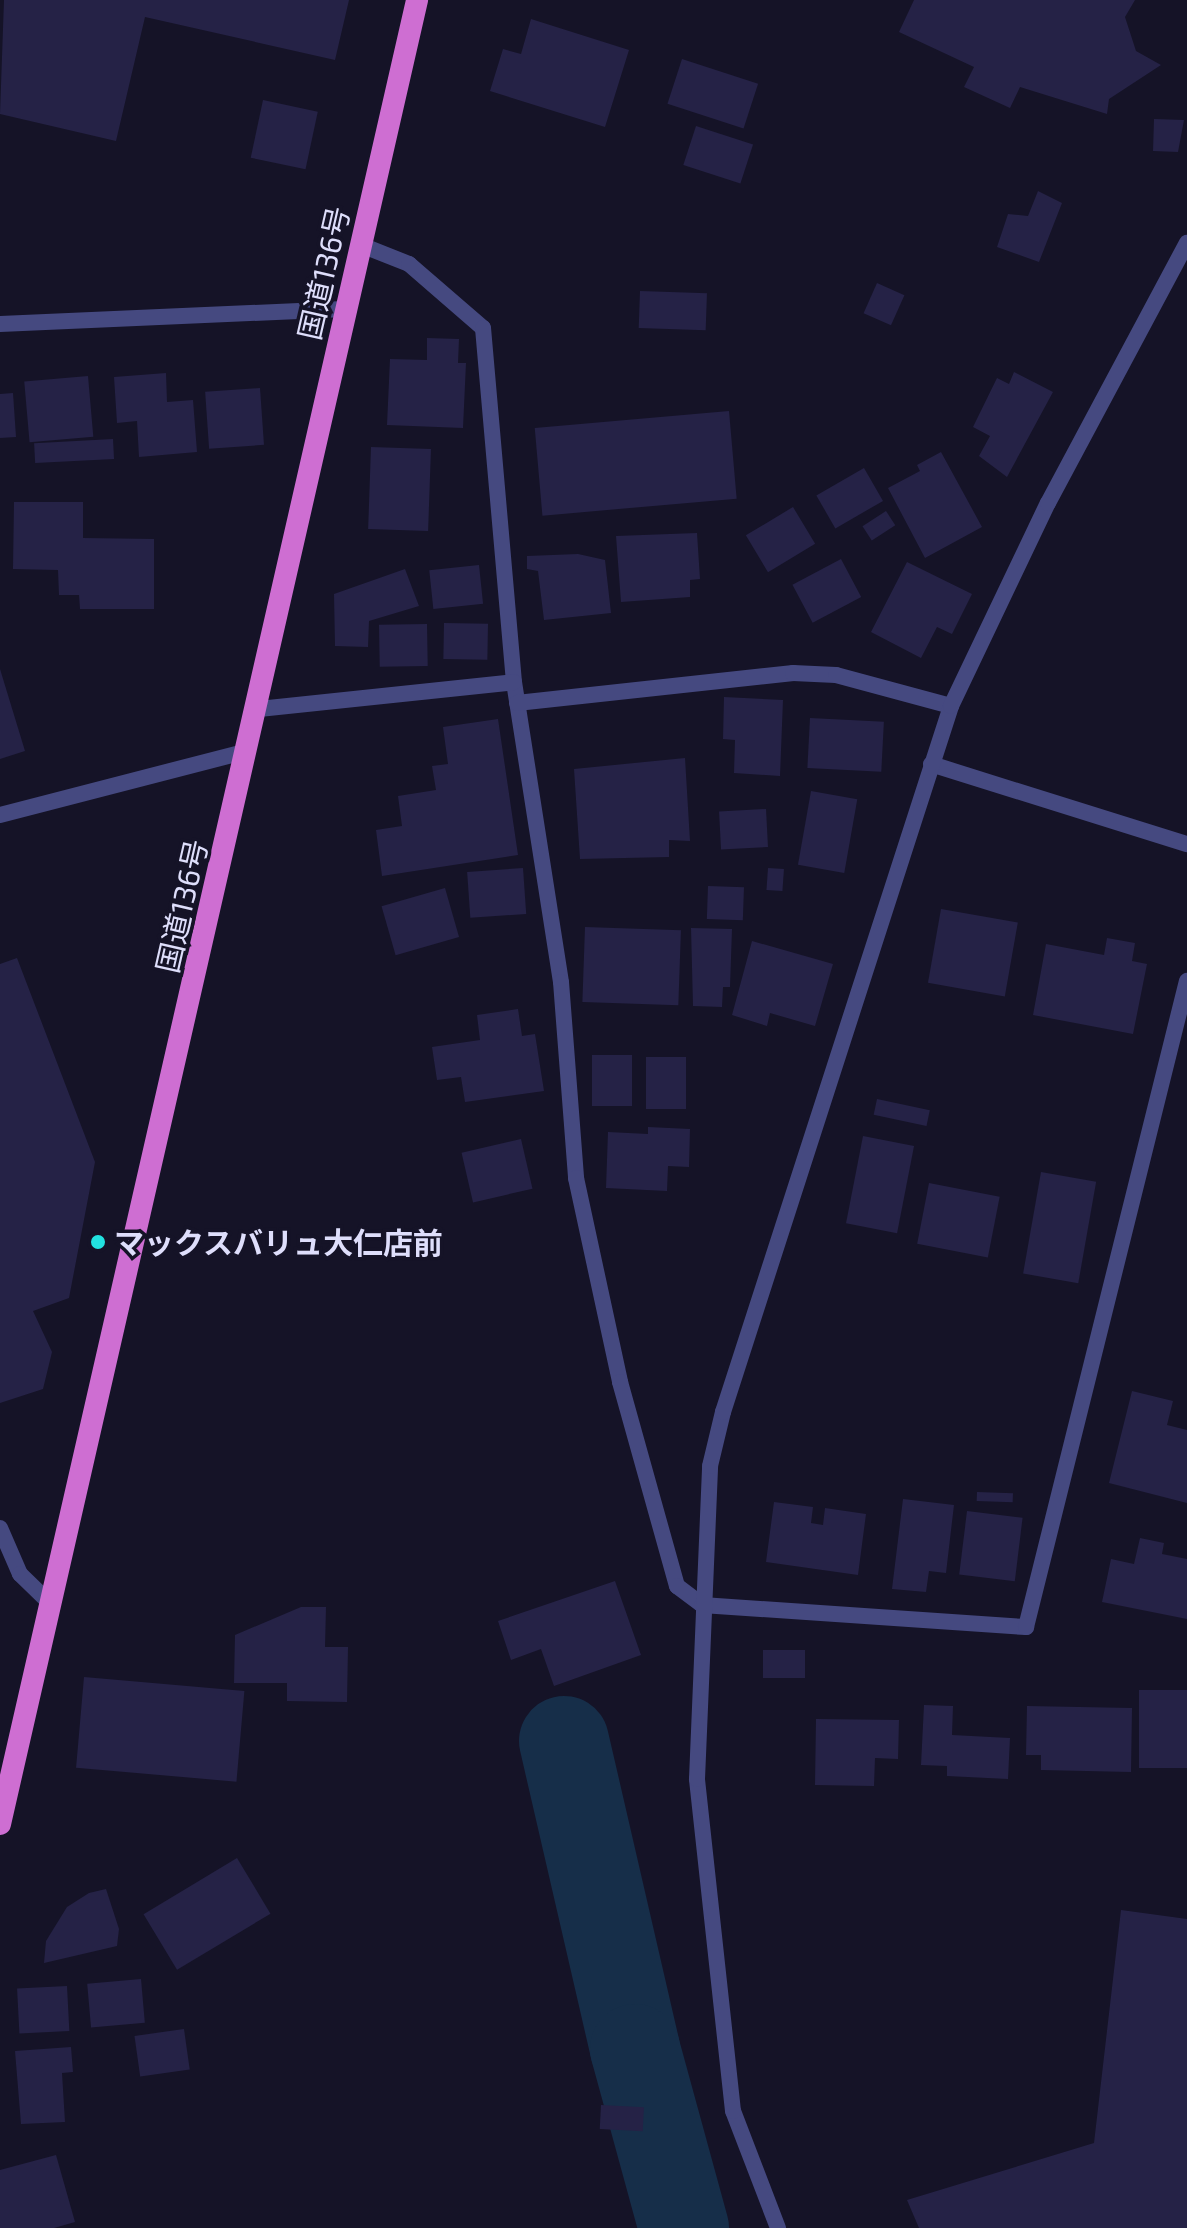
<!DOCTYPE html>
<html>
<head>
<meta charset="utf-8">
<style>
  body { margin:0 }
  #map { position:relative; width:1187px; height:2228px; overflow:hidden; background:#151327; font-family:"Exo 2","Noto Sans JP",sans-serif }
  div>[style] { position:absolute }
  .river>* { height:90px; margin:-45px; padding:0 45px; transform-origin:45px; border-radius:45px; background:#162e49 }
  .building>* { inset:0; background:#252246; transform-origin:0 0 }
  .minor>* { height:16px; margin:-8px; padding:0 8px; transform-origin:8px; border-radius:8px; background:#454980 }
  .trunk>* { height:22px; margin:-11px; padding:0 11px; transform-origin:11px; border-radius:11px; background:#ce6ed2 }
  .dots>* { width:22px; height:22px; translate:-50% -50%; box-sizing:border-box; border:4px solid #151327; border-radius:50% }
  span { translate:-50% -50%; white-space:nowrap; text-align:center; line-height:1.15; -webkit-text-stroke:7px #151327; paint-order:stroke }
  .street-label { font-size:30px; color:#dedefb }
  .poi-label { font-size:30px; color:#dedefb; font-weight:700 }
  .left { translate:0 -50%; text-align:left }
</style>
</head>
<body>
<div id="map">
  <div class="river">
    <div style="left:564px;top:1741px;width:316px;rotate:77deg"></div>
    <div style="left:635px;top:2049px;width:186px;rotate:74.7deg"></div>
  </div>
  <div class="building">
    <div style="clip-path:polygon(4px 0,349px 0,335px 60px,145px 17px,116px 141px,0 114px)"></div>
    <div style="clip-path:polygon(914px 0,1135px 0,1125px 17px,1136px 51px,1161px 65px,1109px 99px,1107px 114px,1020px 87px,1010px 108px,964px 87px,974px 67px,899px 32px)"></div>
    <div style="clip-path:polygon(531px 19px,629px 50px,605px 127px,490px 91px,503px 49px,521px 54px)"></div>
    <div style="left:682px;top:59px;width:80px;height:47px;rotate:18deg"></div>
    <div style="left:263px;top:100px;width:56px;height:59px;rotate:12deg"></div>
    <div style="clip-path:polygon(1154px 119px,1184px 120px,1178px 152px,1153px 151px)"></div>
    <div style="left:696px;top:126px;width:60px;height:41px;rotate:18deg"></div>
    <div style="clip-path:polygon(1038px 191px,1062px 203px,1039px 262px,997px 247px,1008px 214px,1028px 216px)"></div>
    <div style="left:877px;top:283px;width:30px;height:33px;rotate:24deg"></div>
    <div style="left:640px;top:291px;width:67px;height:37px;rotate:2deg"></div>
    <div style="clip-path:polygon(427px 338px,459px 339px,458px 363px,466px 363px,463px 428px,387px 425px,390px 359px,427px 360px)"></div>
    <div style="clip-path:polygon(1014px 372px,1053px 392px,1007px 477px,979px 456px,990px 436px,973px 427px,997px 378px,1009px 384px)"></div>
    <div style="clip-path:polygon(166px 373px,167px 402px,193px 400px,197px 452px,139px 457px,137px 421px,117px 423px,114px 377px)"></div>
    <div style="left:88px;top:376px;width:61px;height:64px;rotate:85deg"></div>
    <div style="left:260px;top:388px;width:57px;height:55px;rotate:86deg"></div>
    <div style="clip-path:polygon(13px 393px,16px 437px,0 438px,0 394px)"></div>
    <div style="left:729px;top:411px;width:88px;height:195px;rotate:85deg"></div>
    <div style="left:113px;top:439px;width:20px;height:79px;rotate:87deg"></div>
    <div style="left:371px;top:447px;width:60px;height:82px;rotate:2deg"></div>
    <div style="clip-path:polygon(941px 452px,982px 527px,925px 558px,888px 488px,920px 471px,917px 465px)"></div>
    <div style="left:864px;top:468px;width:38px;height:55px;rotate:60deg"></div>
    <div style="clip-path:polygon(14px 502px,83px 502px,83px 538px,154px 539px,154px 609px,80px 609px,79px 595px,59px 595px,58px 570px,13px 569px)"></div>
    <div style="left:793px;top:507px;width:43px;height:55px;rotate:59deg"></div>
    <div style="left:886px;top:511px;width:17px;height:28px;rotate:57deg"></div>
    <div style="clip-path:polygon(697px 533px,700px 579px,690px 580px,690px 597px,621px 602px,616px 536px)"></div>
    <div style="clip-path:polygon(578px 554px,605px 560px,611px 613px,544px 620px,538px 571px,527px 569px,527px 556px)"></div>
    <div style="left:841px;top:559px;width:43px;height:55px;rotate:62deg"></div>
    <div style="clip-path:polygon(907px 562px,972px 594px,952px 634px,937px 627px,921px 658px,871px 632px)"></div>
    <div style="left:479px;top:565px;width:39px;height:50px;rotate:84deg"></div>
    <div style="clip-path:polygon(405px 569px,419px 606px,369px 621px,368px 647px,335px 646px,334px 594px)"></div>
    <div style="left:444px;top:623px;width:44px;height:36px;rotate:1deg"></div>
    <div style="left:427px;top:624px;width:42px;height:48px;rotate:89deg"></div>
    <div style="clip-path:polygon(0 669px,25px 751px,0 759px)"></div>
    <div style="clip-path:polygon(724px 697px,783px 700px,780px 776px,734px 773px,735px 740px,723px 739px)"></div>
    <div style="left:810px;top:718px;width:74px;height:50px;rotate:3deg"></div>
    <div style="clip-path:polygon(498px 719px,518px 855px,382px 876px,376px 830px,402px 826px,398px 796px,436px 790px,432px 766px,448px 764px,443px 727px)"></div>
    <div style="clip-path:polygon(685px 758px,690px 841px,669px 840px,669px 857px,580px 859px,574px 769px)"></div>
    <div style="left:811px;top:791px;width:47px;height:75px;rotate:10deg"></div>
    <div style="left:766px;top:809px;width:38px;height:47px;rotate:87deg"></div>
    <div style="left:523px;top:868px;width:46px;height:56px;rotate:86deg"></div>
    <div style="left:768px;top:868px;width:16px;height:22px;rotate:4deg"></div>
    <div style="left:708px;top:886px;width:36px;height:33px;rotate:2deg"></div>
    <div style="left:445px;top:888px;width:51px;height:66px;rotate:74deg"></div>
    <div style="left:941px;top:909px;width:78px;height:75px;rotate:10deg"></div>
    <div style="left:585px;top:927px;width:96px;height:75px;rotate:2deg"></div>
    <div style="clip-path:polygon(691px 928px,732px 929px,730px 987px,723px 987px,722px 1007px,693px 1006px)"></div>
    <div style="clip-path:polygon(1107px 938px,1135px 943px,1132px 961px,1147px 964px,1133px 1034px,1033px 1015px,1046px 944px,1104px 955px)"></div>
    <div style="clip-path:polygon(752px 941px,833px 964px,815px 1026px,770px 1013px,767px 1026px,732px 1015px)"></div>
    <div style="clip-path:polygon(17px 958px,95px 1162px,69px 1298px,33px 1311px,52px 1352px,43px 1389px,0 1403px,0 964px)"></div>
    <div style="clip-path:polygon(518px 1009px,522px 1036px,535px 1034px,544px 1091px,465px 1102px,461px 1077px,437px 1080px,432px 1047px,480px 1040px,477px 1015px)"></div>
    <div style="left:592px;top:1055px;width:40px;height:51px"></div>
    <div style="left:646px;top:1057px;width:40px;height:52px"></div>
    <div style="left:877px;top:1099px;width:54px;height:16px;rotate:12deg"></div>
    <div style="clip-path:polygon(648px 1127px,690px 1129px,689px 1167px,668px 1166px,667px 1191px,606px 1188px,608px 1132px,648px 1134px)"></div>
    <div style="left:863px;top:1136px;width:52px;height:89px;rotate:11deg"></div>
    <div style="left:521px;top:1139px;width:51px;height:61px;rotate:77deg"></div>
    <div style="left:1041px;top:1172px;width:56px;height:103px;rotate:10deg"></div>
    <div style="left:929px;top:1183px;width:72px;height:62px;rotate:11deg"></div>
    <div style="clip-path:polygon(1132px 1391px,1173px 1401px,1167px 1425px,1187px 1430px,1187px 1503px,1109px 1483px)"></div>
    <div style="left:977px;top:1492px;width:36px;height:9px;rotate:2deg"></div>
    <div style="clip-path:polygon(903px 1499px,954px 1505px,946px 1573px,929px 1571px,926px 1592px,892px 1589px)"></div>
    <div style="clip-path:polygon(774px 1502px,813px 1507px,811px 1523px,823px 1525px,825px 1508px,866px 1514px,858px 1575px,766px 1562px)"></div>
    <div style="left:967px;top:1511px;width:56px;height:64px;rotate:7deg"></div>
    <div style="clip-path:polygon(1140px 1538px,1164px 1543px,1162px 1554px,1187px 1559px,1187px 1619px,1102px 1602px,1111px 1559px,1134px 1564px)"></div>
    <div style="clip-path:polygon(615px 1581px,641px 1655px,554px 1686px,541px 1649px,511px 1660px,498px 1621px)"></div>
    <div style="clip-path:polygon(301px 1607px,326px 1607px,325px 1647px,348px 1647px,347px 1702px,287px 1701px,287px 1683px,234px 1683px,235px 1635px)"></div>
    <div style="left:805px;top:1650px;width:28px;height:42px;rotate:90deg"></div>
    <div style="left:84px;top:1677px;width:161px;height:91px;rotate:5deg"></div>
    <div style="left:1187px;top:1690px;width:78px;height:48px;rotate:90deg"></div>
    <div style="clip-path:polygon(924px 1705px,953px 1706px,952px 1735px,1010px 1738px,1008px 1779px,947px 1776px,947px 1766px,921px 1765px)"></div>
    <div style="clip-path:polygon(1027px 1706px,1132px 1708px,1131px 1772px,1041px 1770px,1041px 1755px,1026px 1755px)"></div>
    <div style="clip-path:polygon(816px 1719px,899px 1720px,898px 1759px,875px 1758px,874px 1786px,815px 1785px)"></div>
    <div style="left:237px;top:1858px;width:65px;height:109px;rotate:59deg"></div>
    <div style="clip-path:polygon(106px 1889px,119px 1929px,117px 1946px,44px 1963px,46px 1941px,67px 1907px,89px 1893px)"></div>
    <div style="clip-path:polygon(1121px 1910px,1187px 1919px,1187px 2228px,919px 2228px,907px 2200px,1094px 2143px)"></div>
    <div style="left:141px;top:1979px;width:44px;height:54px;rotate:85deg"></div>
    <div style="left:67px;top:1986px;width:45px;height:50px;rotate:87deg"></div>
    <div style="left:184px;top:2029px;width:41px;height:50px;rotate:82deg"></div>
    <div style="clip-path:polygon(71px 2047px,73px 2072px,62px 2073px,65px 2122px,21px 2124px,15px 2051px)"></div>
    <div style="left:601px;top:2105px;width:43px;height:24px;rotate:3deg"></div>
    <div style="clip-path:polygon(56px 2155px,75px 2222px,54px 2228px,0 2228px,0 2170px)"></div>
  </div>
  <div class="minor">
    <div style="left:361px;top:245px;width:52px;rotate:21.6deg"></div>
    <div style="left:409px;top:264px;width:98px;rotate:40.9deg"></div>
    <div style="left:483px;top:328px;width:355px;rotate:85deg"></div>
    <div style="left:514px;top:682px;width:304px;rotate:81.1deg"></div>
    <div style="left:561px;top:982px;width:197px;rotate:85.6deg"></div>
    <div style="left:576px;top:1178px;width:209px;rotate:77.8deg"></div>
    <div style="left:620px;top:1382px;width:212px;rotate:74.4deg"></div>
    <div style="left:677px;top:1586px;width:31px;rotate:37deg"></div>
    <div style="left:702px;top:1605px;width:325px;rotate:3.9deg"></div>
    <div style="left:1026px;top:1627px;width:666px;rotate:-76.01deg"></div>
    <div style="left:0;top:324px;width:344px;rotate:-2.5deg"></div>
    <div style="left:517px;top:703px;width:278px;rotate:-6.2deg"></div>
    <div style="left:793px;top:673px;width:43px;rotate:2.7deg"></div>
    <div style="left:836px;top:675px;width:119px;rotate:15.1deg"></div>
    <div style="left:259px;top:709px;width:256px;rotate:-6deg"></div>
    <div style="left:931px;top:764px;width:268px;rotate:17.4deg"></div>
    <div style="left:0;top:815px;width:256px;rotate:-14.5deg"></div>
    <div style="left:0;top:1528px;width:50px;rotate:66.5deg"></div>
    <div style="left:20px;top:1574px;width:43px;rotate:44.1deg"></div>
    <div style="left:778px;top:2228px;width:125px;rotate:-111deg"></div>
    <div style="left:733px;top:2111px;width:334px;rotate:-96.2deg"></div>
    <div style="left:697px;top:1779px;width:313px;rotate:-87.6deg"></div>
    <div style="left:710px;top:1466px;width:56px;rotate:-76.5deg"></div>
    <div style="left:723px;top:1412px;width:742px;rotate:-72.1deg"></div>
    <div style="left:951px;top:706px;width:225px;rotate:-64.5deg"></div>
    <div style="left:1048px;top:503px;width:295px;rotate:-61.9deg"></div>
  </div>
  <div class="trunk">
    <div style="left:0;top:1824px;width:1871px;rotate:-77.12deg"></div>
  </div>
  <div class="dots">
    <div style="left:98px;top:1242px;background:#22e2e0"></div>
  </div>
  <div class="street-label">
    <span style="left:323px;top:273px;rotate:-77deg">国道136号</span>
    <span style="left:181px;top:906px;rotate:-77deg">国道136号</span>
  </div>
  <div class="poi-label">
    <span class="left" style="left:114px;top:1242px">マックスバリュ大仁店前</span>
  </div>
</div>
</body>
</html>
